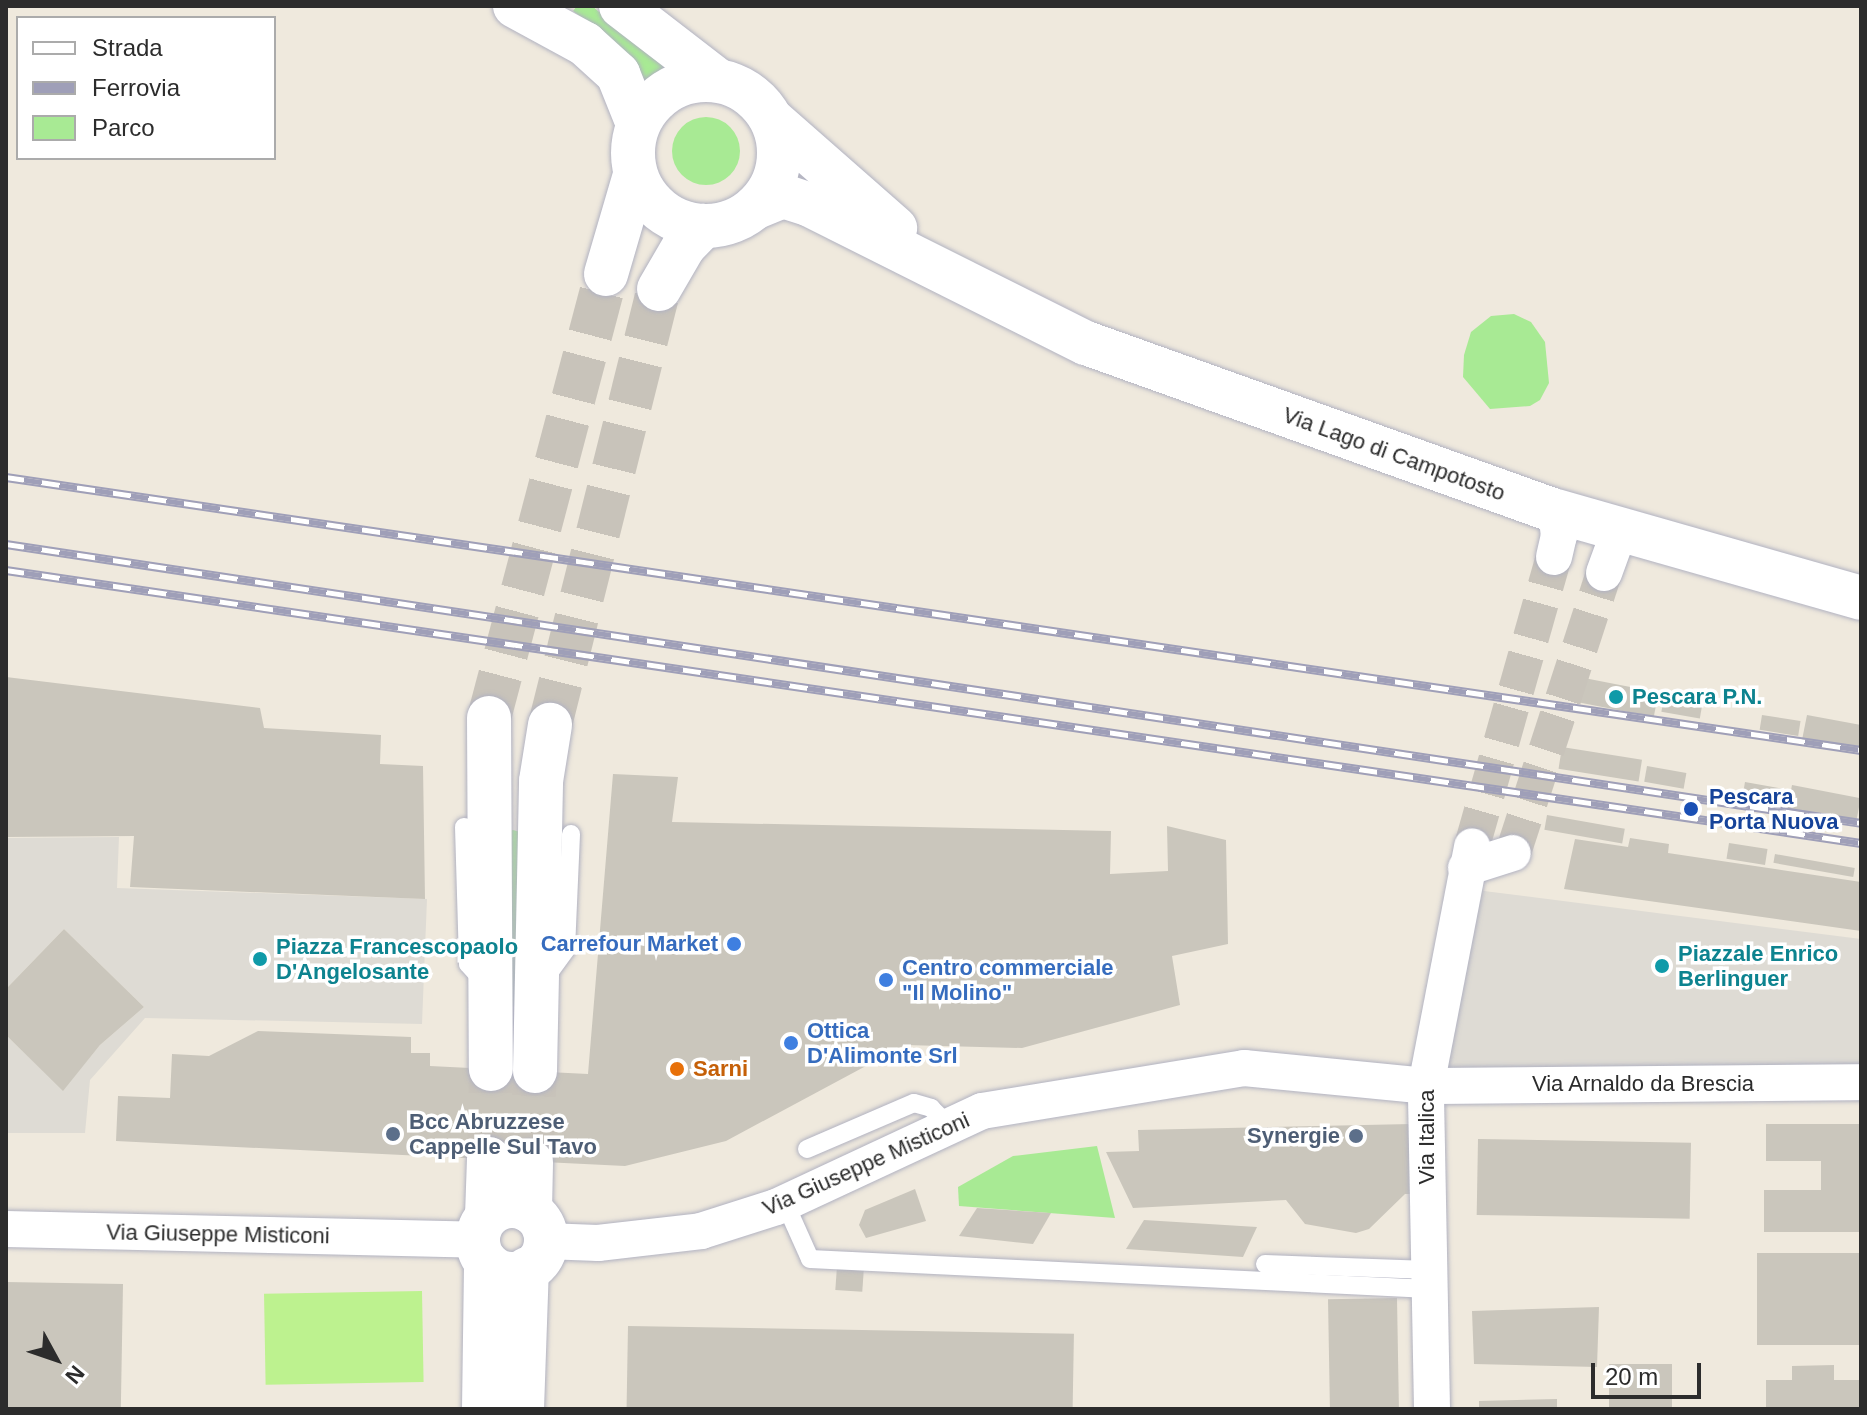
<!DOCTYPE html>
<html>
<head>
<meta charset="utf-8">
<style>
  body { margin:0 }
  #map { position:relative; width:1867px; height:1415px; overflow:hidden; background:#efe9dd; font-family:Helvetica,sans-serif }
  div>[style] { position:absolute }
  .green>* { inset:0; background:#a8ea94 }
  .round { border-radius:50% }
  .pitch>* { inset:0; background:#bdf28f; transform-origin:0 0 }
  .plaza>* { inset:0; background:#dedbd4 }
  .building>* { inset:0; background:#cac6bc; transform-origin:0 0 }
  .minor-tunnel>* { height:36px; margin-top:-18px; transform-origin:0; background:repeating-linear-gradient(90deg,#c8c3ba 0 36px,transparent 0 54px) }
  .tertiary-tunnel>* { height:44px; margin-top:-22px; transform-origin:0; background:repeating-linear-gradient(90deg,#c8c3ba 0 44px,transparent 0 66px) }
  .roads { filter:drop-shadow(0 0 2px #b1b2c1) drop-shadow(0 0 2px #b1b2c1) }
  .service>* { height:18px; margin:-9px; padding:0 9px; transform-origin:9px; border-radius:9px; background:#fff }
  .minor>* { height:36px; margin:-18px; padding:0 18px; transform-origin:18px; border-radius:18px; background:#fff }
  .tertiary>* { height:44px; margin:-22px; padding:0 22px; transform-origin:22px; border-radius:22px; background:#fff }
  .tertiary>.ring { margin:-22px; padding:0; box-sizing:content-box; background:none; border:44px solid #fff; border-radius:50% }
  .rail>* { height:9px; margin-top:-4.5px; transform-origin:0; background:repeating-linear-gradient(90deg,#fff 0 18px,#9f9fb8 0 36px); box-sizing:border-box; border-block:2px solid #9f9fb8 }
  .dots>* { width:22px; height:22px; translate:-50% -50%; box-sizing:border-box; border:4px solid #fff; border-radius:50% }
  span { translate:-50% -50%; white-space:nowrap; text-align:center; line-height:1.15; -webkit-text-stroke:7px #fff; paint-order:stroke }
  .street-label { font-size:22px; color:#2c2c2c }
  .culture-label { font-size:22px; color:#0d838f; font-weight:700 }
  .left { translate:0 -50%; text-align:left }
  .transit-label { font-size:22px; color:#164399; font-weight:700 }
  .shop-label { font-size:22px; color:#366cbe; font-weight:700 }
  .right { translate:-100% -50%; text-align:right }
  .food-label { font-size:22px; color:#c56008; font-weight:700 }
  .service-label { font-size:22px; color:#4e5e75; font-weight:700 }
  .frame { position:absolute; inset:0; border:8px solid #2c2c2c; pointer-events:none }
  .legend { position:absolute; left:16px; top:16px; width:260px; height:144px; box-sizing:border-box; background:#fff; border:2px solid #ababab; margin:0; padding:10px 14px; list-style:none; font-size:24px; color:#2c2c2c }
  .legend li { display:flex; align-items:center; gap:16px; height:40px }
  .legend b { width:40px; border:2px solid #ababab }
  .north { position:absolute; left:16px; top:1319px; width:80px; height:80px; -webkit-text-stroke:6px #fff; paint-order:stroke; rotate:130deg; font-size:22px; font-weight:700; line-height:32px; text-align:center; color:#2c2c2c }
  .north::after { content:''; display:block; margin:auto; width:28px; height:36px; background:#2c2c2c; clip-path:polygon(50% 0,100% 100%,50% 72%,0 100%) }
  .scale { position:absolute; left:1591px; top:1363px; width:110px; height:36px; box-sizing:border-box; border:4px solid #2c2c2c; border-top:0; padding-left:10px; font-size:24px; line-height:28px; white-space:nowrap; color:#2c2c2c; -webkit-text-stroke:6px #fff; paint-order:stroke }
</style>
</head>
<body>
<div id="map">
  <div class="green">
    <div style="clip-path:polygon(577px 6px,592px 6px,676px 76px,646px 96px,614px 41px,573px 11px)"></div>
    <div class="round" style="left:672px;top:117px;width:68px;height:68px"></div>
    <div style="clip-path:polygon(1514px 314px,1531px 322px,1545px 342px,1549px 383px,1540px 400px,1530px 406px,1490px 409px,1463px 377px,1464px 355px,1471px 332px,1491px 316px)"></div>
    <div style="clip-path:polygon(513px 830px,520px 832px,520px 1006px,498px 1005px,508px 831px)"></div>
    <div style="clip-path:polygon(1097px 1146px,1115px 1218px,959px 1206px,958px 1187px,1013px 1156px)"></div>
  </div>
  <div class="pitch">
    <div style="left:422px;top:1291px;width:91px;height:158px;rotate:89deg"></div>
  </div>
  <div class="plaza">
    <div style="clip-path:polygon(119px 837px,117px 888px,427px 899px,422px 1024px,145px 1018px,90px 1080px,85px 1133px,6px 1133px,6px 1035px,63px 1090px,100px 1045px,144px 1007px,64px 929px,6px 989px,6px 838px)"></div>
    <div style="clip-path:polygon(1476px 890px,1861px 939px,1861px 1068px,1446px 1073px)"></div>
  </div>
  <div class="building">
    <div style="clip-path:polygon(6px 677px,260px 708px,264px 728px,381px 735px,380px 764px,423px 766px,425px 899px,130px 887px,134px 836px,6px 837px)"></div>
    <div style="left:1579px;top:677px;width:81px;height:25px;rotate:11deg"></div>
    <div style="left:1664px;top:697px;width:39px;height:15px;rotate:10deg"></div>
    <div style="left:1762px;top:715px;width:39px;height:15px;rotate:9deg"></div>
    <div style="clip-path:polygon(1807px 715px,1861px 725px,1861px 749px,1802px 740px)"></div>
    <div style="left:1562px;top:747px;width:81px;height:22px;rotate:9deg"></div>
    <div style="left:1647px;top:766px;width:40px;height:16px;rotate:10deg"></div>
    <div style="clip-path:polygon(613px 774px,678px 777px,672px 822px,1111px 831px,1110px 874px,1168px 871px,1167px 826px,1226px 840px,1228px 944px,1172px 956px,1180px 1005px,1022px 1048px,905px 1045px,726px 1141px,625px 1166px,116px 1141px,118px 1096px,170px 1098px,172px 1054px,209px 1056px,258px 1031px,411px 1037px,411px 1053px,430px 1053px,430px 1066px,588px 1074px)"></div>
    <div style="left:1745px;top:782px;width:40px;height:16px;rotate:10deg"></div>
    <div style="left:1792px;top:785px;width:70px;height:25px;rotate:11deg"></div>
    <div style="left:1547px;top:815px;width:79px;height:15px;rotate:10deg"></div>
    <div style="clip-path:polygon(1630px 838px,1669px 844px,1668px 853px,1861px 882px,1861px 931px,1564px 889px,1575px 839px,1628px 847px)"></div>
    <div style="left:1729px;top:843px;width:39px;height:16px;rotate:9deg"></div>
    <div style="left:1775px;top:854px;width:81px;height:9px;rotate:10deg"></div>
    <div style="clip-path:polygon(64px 929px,144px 1007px,100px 1045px,63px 1091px,6px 1035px,6px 989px)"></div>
    <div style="clip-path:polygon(1411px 1124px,1412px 1194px,1405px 1194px,1369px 1229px,1356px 1233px,1305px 1224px,1286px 1200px,1133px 1208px,1106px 1152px,1139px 1151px,1138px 1130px)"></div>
    <div style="clip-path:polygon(1766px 1124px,1861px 1124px,1861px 1232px,1764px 1232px,1764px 1190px,1821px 1190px,1821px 1161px,1766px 1161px)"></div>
    <div style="left:1478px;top:1139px;width:213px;height:76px;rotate:1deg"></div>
    <div style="clip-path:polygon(915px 1189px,926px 1221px,866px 1238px,859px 1225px,865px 1210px)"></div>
    <div style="clip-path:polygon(977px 1208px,1051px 1213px,1033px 1244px,959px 1236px)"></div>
    <div style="clip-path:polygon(1144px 1220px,1257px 1227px,1243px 1257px,1126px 1249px)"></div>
    <div style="left:1861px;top:1253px;width:92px;height:104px;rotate:90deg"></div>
    <div style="left:837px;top:1266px;width:27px;height:24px;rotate:4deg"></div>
    <div style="left:123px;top:1284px;width:125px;height:117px;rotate:91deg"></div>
    <div style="left:1397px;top:1298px;width:111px;height:69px;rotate:89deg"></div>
    <div style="clip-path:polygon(1599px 1307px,1597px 1367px,1474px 1364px,1472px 1311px)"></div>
    <div style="left:628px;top:1326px;width:446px;height:83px;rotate:1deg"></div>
    <div style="left:1609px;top:1364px;width:63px;height:45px"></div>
    <div style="clip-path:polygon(1834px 1365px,1834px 1380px,1861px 1380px,1861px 1409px,1766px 1409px,1766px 1380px,1792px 1380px,1792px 1366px)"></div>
    <div style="clip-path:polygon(1557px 1399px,1557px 1409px,1479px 1409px,1479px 1401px)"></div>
  </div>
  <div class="minor-tunnel">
    <div style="left:1472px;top:846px;width:300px;rotate:-74.2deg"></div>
    <div style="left:1513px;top:853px;width:294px;rotate:-72deg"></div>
  </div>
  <div class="tertiary-tunnel">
    <div style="left:489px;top:718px;width:459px;rotate:-75.2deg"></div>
    <div style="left:550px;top:725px;width:449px;rotate:-76deg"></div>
    <div style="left:489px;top:1159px;width:90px;rotate:-88.7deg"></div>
    <div style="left:531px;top:1162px;width:91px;rotate:-87.5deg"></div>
  </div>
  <div class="roads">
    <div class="service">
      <div style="left:464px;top:827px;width:137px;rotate:88.3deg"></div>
      <div style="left:468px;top:964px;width:24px;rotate:48deg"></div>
      <div style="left:546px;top:977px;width:34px;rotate:-54deg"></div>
      <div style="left:566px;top:949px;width:115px;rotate:-87.5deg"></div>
      <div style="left:807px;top:1149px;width:116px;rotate:-23.3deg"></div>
      <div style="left:914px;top:1103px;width:18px;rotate:16deg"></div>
      <div style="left:931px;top:1108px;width:25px;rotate:45deg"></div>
      <div style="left:785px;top:1203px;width:61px;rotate:65.9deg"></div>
      <div style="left:810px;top:1259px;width:620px;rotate:2.77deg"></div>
      <div style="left:1265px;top:1264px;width:164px;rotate:2.1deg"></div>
    </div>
    <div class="minor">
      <div style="left:1554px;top:557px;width:22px;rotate:-77deg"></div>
      <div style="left:1559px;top:536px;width:25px;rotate:-97deg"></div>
      <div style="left:1604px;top:573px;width:30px;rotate:-70deg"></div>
      <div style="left:1614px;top:545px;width:16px;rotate:-47deg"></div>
      <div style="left:1466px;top:868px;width:49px;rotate:-17.7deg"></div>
      <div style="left:6px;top:1229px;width:472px;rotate:1.3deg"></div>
      <div style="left:545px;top:1241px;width:53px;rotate:2.2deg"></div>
      <div style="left:598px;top:1243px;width:104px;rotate:-6.6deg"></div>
      <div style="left:701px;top:1231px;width:79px;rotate:-17.7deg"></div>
      <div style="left:776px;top:1207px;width:227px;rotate:-25deg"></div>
      <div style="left:982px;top:1111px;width:266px;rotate:-9.3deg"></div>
      <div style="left:1244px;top:1068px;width:183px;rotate:5.6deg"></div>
      <div style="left:1426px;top:1086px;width:435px;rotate:-0.5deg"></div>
      <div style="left:1432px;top:1409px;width:323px;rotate:-91.1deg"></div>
      <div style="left:1426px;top:1086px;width:244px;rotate:-79.1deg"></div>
    </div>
    <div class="tertiary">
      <div style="left:515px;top:6px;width:80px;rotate:28.5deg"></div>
      <div style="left:585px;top:44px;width:45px;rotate:42.3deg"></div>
      <div style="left:618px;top:74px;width:54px;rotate:68.2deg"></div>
      <div style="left:621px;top:6px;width:121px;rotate:37.6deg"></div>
      <div class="ring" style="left:633px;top:80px;width:102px;height:102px"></div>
      <div style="left:772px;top:120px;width:164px;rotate:41.3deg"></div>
      <div style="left:756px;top:207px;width:29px;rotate:-22deg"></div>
      <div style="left:783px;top:196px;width:28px;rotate:18deg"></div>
      <div style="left:810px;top:205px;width:309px;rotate:26.6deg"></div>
      <div style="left:1086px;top:343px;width:499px;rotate:19.7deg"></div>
      <div style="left:1556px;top:511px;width:317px;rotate:15.9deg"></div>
      <div style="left:606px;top:274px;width:103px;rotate:-73.7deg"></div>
      <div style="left:659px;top:289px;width:50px;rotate:-59.8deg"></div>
      <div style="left:684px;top:246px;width:28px;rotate:-46deg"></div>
      <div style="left:489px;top:718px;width:351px;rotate:89.7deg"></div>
      <div style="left:535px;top:1071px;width:290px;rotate:-88.8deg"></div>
      <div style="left:541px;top:781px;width:57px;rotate:-80.9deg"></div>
      <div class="ring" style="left:478px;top:1206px;width:24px;height:24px"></div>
      <div style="left:530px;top:1211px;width:49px;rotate:-88.8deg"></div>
      <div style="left:487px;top:1216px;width:57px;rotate:-88deg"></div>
      <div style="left:484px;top:1409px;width:147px;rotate:-89.2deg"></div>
      <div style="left:522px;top:1409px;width:140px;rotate:-88deg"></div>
    </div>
  </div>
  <div class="rail">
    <div style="left:6px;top:477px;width:1875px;rotate:8.37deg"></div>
    <div style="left:6px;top:544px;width:1876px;rotate:8.55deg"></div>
    <div style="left:6px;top:570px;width:1875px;rotate:8.37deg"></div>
  </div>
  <div class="dots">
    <div style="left:1616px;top:697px;background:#0f9aa8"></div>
    <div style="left:1691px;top:809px;background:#1a4fb4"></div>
    <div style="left:734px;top:944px;background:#3f7fe0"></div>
    <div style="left:260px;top:959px;background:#0f9aa8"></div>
    <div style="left:1662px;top:966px;background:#0f9aa8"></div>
    <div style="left:886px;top:980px;background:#3f7fe0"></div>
    <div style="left:791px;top:1043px;background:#3f7fe0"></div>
    <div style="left:677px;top:1069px;background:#e8710a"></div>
    <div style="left:393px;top:1134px;background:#5c6f8a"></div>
    <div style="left:1356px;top:1136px;background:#5c6f8a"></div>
  </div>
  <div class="street-label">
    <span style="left:1394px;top:454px;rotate:20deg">Via Lago di Campotosto</span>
    <span style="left:1643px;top:1084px">Via Arnaldo da Brescia</span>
    <span style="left:1427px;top:1137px;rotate:-90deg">Via Italica</span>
    <span style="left:866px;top:1164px;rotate:-24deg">Via Giuseppe Misticoni</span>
    <span style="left:218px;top:1234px;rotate:1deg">Via Giuseppe Misticoni</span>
  </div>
  <div class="culture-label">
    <span class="left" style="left:1632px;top:697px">Pescara P.N.</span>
    <span class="left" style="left:276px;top:959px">Piazza Francescopaolo<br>D'Angelosante</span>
    <span class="left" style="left:1678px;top:966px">Piazzale Enrico<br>Berlinguer</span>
  </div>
  <div class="transit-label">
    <span class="left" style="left:1709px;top:809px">Pescara<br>Porta Nuova</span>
  </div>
  <div class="shop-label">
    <span class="right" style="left:718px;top:944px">Carrefour Market</span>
    <span class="left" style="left:902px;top:980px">Centro commerciale<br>"Il Molino"</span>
    <span class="left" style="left:807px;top:1043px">Ottica<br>D'Alimonte Srl</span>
  </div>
  <div class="food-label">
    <span class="left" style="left:693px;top:1069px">Sarni</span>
  </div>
  <div class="service-label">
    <span class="left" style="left:409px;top:1134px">Bcc Abruzzese<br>Cappelle Sul Tavo</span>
    <span class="right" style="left:1340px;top:1136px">Synergie</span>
  </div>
  <div class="frame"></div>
  <ul class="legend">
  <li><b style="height:10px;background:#fff"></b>Strada</li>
  <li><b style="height:10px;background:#9f9fb8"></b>Ferrovia</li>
  <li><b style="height:22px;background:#a8ea94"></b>Parco</li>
  </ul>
  <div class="north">N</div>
  <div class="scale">20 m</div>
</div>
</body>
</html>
